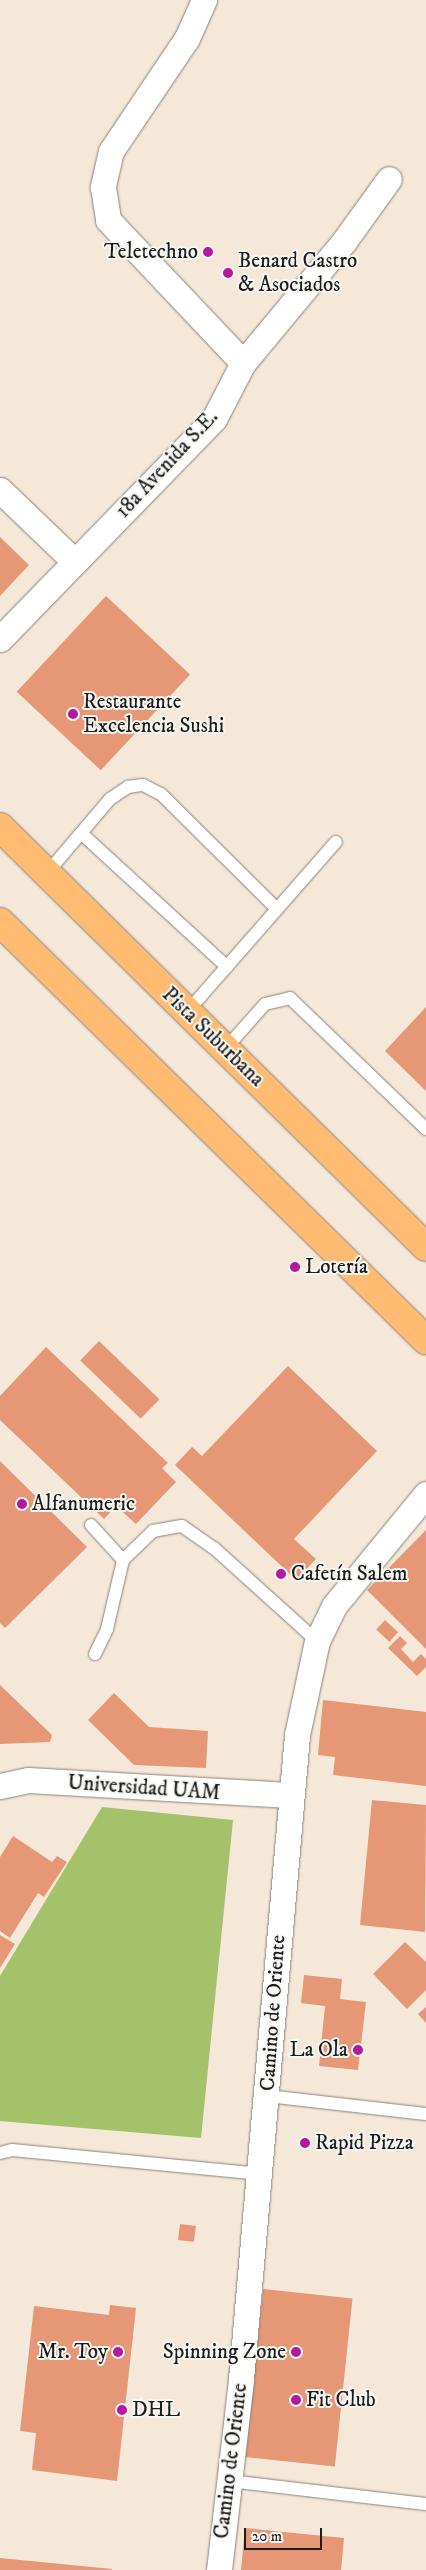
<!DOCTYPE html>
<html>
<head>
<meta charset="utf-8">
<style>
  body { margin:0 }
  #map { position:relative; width:426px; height:2570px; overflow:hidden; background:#f5e8d8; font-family:"IM FELL DW Pica",serif }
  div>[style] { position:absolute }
  .green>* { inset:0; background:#a3c269 }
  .building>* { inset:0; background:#e69775; transform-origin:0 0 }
  .roads { filter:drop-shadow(0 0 1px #88827a) drop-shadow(0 0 1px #88827a) }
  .lane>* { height:12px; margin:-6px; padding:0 6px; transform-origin:6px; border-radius:6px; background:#fff }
  .street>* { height:25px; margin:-12.5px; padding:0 12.5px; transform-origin:12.5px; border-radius:12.5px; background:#fff }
  .primary>* { height:28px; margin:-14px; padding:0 14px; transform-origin:14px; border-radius:14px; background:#ffbb71 }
  .dots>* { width:14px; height:14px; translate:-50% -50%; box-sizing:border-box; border:2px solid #f6f6f2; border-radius:50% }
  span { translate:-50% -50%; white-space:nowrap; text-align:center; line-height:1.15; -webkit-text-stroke:4px #f6f6f2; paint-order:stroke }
  .poi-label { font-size:21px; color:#1c1c1c }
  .right { translate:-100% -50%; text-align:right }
  .left { translate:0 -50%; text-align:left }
  .street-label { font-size:21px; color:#1c1c1c }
  .scale { position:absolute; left:244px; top:2528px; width:78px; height:22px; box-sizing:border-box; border:2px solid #1c1c1c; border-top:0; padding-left:6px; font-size:15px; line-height:18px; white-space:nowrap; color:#1c1c1c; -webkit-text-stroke:4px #f6f6f2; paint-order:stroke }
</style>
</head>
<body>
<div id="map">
  <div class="green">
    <div style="clip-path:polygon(102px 1807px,233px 1820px,201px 2138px,0 2121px,0 1976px)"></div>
  </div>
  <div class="building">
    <div style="clip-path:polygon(0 537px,29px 565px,0 596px)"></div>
    <div style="left:106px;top:596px;width:115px;height:131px;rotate:43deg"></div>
    <div style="clip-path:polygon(426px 1007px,426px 1091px,385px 1051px)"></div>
    <div style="left:99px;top:1341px;width:84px;height:27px;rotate:44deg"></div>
    <div style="clip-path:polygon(46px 1347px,168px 1463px,162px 1468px,176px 1482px,136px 1524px,116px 1506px,104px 1519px,0 1420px,0 1396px)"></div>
    <div style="clip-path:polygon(288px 1366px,377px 1451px,294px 1539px,316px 1559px,296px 1580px,175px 1465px,192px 1447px,202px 1456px)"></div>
    <div style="clip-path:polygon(0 1461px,87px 1547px,5px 1628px,0 1623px)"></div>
    <div style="clip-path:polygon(426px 1530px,426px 1649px,367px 1590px)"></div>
    <div style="left:385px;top:1620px;width:18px;height:13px;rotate:43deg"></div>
    <div style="clip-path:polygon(400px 1636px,407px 1643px,401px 1649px,413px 1662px,421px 1654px,426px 1659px,426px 1667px,417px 1676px,388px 1648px)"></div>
    <div style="clip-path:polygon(0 1685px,52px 1735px,50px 1742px,0 1744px)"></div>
    <div style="clip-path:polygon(114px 1693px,149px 1727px,208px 1731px,206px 1768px,134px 1765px,88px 1720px)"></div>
    <div style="clip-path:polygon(323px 1700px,426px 1712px,426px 1786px,333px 1775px,335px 1757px,318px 1755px)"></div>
    <div style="clip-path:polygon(372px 1800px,426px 1805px,425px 1932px,360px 1925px)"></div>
    <div style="clip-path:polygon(13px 1836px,52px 1862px,57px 1856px,67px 1862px,44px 1897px,38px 1893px,10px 1938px,0 1931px,0 1857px)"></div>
    <div style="clip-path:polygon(0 1935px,15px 1944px,0 1968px)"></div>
    <div style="clip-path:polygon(405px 1942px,426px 1962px,426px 1990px,407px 2009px,373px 1974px)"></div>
    <div style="clip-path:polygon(304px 1975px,342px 1979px,340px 1999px,366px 2002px,358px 2070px,319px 2066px,325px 2006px,301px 2003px)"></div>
    <div style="clip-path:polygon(426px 2007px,426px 2023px,418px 2014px)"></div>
    <div style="left:180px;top:2224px;width:16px;height:16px;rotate:7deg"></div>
    <div style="left:263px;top:2289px;width:90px;height:169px;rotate:6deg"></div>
    <div style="clip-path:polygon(110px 2305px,136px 2308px,117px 2481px,32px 2470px,36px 2433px,20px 2431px,34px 2306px,109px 2315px)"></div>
    <div style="clip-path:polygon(245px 2528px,344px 2538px,341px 2570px,241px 2570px)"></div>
    <div style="clip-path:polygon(0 2558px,112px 2569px,112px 2570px,0 2570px)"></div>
  </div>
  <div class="roads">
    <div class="lane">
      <div style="left:81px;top:833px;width:198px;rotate:42.5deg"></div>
      <div style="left:47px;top:873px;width:97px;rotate:-49.6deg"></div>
      <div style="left:110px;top:799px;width:22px;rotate:-34deg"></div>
      <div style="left:128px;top:787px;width:15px;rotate:-8deg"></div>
      <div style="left:143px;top:785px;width:20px;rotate:27deg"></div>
      <div style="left:161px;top:794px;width:163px;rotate:44.8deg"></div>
      <div style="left:187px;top:1012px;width:226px;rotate:-48.8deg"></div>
      <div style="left:226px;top:1048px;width:59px;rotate:-48.4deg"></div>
      <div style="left:265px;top:1004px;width:26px;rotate:-13deg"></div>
      <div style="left:290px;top:998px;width:189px;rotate:43.9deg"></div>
      <div style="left:91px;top:1525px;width:47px;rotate:47.6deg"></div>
      <div style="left:123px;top:1560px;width:42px;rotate:-44deg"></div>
      <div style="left:153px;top:1531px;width:29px;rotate:-10deg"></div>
      <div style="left:182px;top:1526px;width:39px;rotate:35deg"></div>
      <div style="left:214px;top:1548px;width:139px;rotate:42.1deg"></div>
      <div style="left:95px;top:1654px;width:28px;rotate:-64deg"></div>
      <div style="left:107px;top:1629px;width:71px;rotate:-76.9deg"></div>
      <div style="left:267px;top:2096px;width:160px;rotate:6.5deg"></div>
      <div style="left:0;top:2153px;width:12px;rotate:-14deg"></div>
      <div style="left:12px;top:2150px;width:248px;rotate:5.5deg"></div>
      <div style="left:229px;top:2481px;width:198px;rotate:6.7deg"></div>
    </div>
    <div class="street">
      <div style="left:204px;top:0;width:42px;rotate:114.1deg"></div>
      <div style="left:187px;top:38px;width:136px;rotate:123.9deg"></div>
      <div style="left:111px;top:151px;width:37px;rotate:103deg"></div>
      <div style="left:103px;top:187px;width:33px;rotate:81deg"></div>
      <div style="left:108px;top:220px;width:197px;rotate:46.6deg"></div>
      <div style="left:0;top:490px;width:104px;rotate:43.8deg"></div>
      <div style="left:0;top:639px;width:307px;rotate:-45.8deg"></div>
      <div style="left:214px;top:419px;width:63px;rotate:-62.6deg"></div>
      <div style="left:243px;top:363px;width:160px;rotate:-50.3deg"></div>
      <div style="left:345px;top:240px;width:75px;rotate:-54.2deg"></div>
      <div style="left:0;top:1786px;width:29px;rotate:-12deg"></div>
      <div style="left:28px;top:1780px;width:262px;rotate:3.3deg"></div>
      <div style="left:219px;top:2570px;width:192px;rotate:-83.4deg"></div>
      <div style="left:241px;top:2379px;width:646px;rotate:-85.03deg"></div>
      <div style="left:297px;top:1735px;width:96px;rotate:-78deg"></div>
      <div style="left:317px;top:1641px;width:39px;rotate:-64deg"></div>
      <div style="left:334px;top:1606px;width:145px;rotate:-50.6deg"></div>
    </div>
    <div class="primary">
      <div style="left:0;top:827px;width:598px;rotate:44.59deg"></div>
      <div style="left:0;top:922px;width:597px;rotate:44.46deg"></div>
    </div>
  </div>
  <div class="dots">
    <div style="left:208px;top:252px;background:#b5179e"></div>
    <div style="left:228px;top:273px;background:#b5179e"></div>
    <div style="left:73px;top:714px;background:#b5179e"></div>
    <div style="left:295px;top:1267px;background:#b5179e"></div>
    <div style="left:22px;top:1504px;background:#b5179e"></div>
    <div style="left:281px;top:1574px;background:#b5179e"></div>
    <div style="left:358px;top:2050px;background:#b5179e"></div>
    <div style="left:305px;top:2143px;background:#b5179e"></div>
    <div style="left:118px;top:2352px;background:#b5179e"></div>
    <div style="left:296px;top:2352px;background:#b5179e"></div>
    <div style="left:296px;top:2400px;background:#b5179e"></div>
    <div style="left:122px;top:2410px;background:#b5179e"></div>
  </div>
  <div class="poi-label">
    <span class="right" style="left:198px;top:252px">Teletechno</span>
    <span class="left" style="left:238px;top:273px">Benard Castro<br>&amp; Asociados</span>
    <span class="left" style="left:83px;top:714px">Restaurante<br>Excelencia Sushi</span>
    <span class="left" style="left:305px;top:1267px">Lotería</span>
    <span class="left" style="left:32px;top:1504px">Alfanumeric</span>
    <span class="left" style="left:291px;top:1574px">Cafetín Salem</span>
    <span class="right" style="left:348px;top:2050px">La Ola</span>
    <span class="left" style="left:315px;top:2143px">Rapid Pizza</span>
    <span class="right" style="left:108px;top:2352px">Mr. Toy</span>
    <span class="right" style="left:286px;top:2352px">Spinning Zone</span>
    <span class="left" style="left:306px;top:2400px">Fit Club</span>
    <span class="left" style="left:132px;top:2410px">DHL</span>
  </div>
  <div class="street-label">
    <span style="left:167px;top:464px;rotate:-47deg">18a Avenida S.E.</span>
    <span style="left:213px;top:1037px;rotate:44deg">Pista Suburbana</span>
    <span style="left:144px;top:1788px;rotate:4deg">Universidad UAM</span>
    <span style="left:273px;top:2013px;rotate:-86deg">Camino de Oriente</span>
    <span style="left:231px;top:2461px;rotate:-83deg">Camino de Oriente</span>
  </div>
  <div class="scale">20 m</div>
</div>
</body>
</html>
